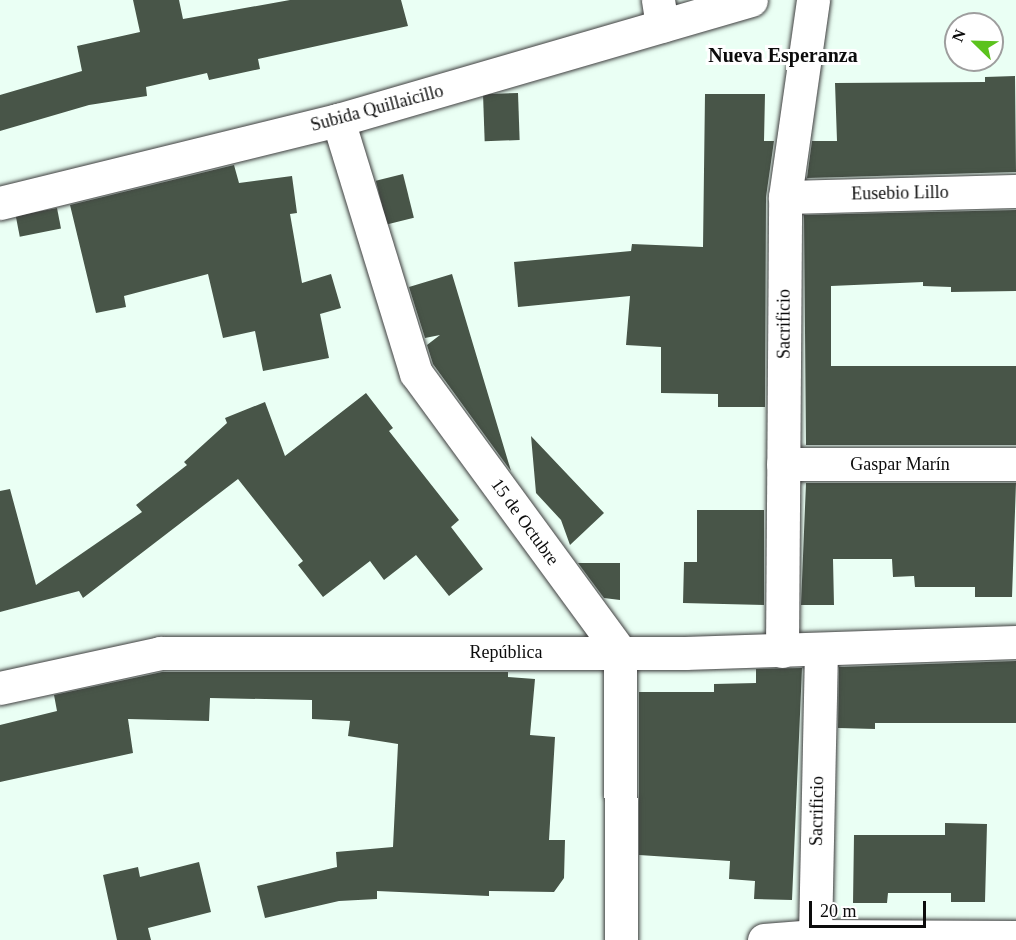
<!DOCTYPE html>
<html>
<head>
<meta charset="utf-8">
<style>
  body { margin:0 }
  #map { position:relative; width:1016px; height:940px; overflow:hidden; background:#eafff4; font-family:Georgia,serif }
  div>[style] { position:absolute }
  .building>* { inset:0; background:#485548; transform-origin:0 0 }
  .roads { filter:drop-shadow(0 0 2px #3f3f3f) drop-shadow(0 0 2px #3f3f3f) }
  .minor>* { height:33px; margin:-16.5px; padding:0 16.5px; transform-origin:16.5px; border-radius:16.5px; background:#fff }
  .tertiary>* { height:33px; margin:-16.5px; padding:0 16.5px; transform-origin:16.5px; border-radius:16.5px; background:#fff }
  span { translate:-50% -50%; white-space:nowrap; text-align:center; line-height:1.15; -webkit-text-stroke:6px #fff; paint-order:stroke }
  .street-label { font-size:18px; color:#0c0c0c }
  .neighbourhood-label { font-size:20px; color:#0c0c0c; font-weight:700 }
  .north { position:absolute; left:944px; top:12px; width:60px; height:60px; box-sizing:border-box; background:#fff; border:2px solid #9e9e9e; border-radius:50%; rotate:293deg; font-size:16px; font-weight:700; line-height:24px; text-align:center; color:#0c0c0c }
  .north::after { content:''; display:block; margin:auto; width:21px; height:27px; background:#5bc21d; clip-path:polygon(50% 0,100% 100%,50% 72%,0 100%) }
  .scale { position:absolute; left:809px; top:901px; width:117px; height:27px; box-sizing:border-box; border:3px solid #0c0c0c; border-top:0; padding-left:8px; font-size:18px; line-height:21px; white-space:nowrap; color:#0c0c0c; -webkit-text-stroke:4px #fff; paint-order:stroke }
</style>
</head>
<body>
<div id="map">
  <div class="building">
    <div style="clip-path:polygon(133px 0,179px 0,183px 19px,290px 0,401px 0,408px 26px,258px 59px,260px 69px,209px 80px,207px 73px,146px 87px,147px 96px,89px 105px,0 131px,0 95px,82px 71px,77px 46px,140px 32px)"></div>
    <div style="clip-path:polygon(1015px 76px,1016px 172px,807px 178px,812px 141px,837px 141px,835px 83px,985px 82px,985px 77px)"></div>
    <div style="left:518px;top:93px;width:47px;height:35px;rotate:88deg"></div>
    <div style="clip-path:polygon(705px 94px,765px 94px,764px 141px,774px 141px,766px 197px,765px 407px,718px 407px,718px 394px,661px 393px,661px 347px,626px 345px,630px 296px,518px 307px,514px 262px,631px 251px,632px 244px,703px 247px)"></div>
    <div style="clip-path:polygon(234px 165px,239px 183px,292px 176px,297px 213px,290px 214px,302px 283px,331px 274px,341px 308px,320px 314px,329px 358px,263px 371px,255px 331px,223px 338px,208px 274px,124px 296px,126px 307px,96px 313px,70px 205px)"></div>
    <div style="left:403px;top:174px;width:45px;height:28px;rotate:76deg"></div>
    <div style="left:57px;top:208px;width:21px;height:42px;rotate:79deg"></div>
    <div style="clip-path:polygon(1016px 210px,1016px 291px,951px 292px,951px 287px,923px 286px,923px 282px,831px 286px,831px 366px,1016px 366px,1016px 445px,806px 445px,804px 215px)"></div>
    <div style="clip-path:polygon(452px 274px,511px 471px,433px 364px,427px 345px,440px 335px,425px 338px,409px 287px)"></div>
    <div style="clip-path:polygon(366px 393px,393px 428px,389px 431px,459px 520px,451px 527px,483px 569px,449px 596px,416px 555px,384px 580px,370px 561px,323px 597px,298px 565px,303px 561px,238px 479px,83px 598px,79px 591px,0 612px,0 491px,10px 489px,36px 585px,142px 512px,136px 505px,187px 465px,184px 462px,227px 423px,225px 418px,265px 402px,285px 456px)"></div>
    <div style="clip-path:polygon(531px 436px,604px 513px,570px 545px,561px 520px,536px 493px)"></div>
    <div style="clip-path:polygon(806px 483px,1016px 483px,1012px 597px,975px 597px,975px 587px,915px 587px,914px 576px,893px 577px,892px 559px,833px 559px,834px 605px,801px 605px)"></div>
    <div style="clip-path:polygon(697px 510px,764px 510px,764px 605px,683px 603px,684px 562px,697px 562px)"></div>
    <div style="clip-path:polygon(578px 563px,620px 563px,620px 600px,604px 598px)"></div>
    <div style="clip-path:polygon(1016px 661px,1016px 723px,875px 723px,875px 729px,838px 728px,839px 667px)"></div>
    <div style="clip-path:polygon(802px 668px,792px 900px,754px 899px,755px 881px,729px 879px,730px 861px,639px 855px,639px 692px,714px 692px,714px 684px,756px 683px,756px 669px)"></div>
    <div style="clip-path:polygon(162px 672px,508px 672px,508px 677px,535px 679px,530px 735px,555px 737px,549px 840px,565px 840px,564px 878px,554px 892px,489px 891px,489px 896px,377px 891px,377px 899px,339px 901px,265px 918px,257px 886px,337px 867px,336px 852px,393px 847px,398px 744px,348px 736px,350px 721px,312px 719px,312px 700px,210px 698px,209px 721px,128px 719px,133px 753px,0 782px,0 725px,57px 711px,54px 695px)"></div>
    <div style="clip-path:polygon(945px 823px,987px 824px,985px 902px,951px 902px,951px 893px,888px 893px,887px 903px,853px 903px,854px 835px,945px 835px)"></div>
    <div style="clip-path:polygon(199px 862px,211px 912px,148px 928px,151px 940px,117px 940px,103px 875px,138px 867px,140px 877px)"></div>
  </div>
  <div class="roads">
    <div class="minor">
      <div style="left:658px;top:0;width:26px;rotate:81deg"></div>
      <div style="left:338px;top:120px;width:265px;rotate:72.9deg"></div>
      <div style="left:416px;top:373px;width:346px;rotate:53.8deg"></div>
      <div style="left:620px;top:652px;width:288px;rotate:89.8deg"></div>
      <div style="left:785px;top:197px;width:231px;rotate:-1.5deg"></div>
      <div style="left:783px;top:464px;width:233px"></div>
      <div style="left:782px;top:651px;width:454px;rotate:-89.6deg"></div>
      <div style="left:785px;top:197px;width:199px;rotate:-81.9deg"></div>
      <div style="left:0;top:688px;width:164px;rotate:-12.3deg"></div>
      <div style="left:160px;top:653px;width:525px"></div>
      <div style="left:685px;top:653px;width:331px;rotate:-1.9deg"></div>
      <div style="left:815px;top:936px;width:285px;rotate:-88.8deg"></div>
      <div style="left:764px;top:940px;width:51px;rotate:-4.5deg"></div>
      <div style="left:815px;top:936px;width:201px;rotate:0.3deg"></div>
    </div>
    <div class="tertiary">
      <div style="left:0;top:203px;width:348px;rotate:-13.8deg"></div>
      <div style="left:338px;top:120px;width:430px;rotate:-16.2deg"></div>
    </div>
  </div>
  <div class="street-label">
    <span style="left:377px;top:108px;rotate:-15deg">Subida Quillaicillo</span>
    <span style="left:900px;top:193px;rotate:-1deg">Eusebio Lillo</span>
    <span style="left:784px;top:324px;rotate:-90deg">Sacrificio</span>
    <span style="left:900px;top:464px">Gaspar Marín</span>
    <span style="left:525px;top:522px;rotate:54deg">15 de Octubre</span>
    <span style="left:506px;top:652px">República</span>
    <span style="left:817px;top:811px;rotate:-89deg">Sacrificio</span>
  </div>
  <div class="neighbourhood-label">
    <span style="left:783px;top:55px">Nueva Esperanza</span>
  </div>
  <div class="north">N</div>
  <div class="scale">20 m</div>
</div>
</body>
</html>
